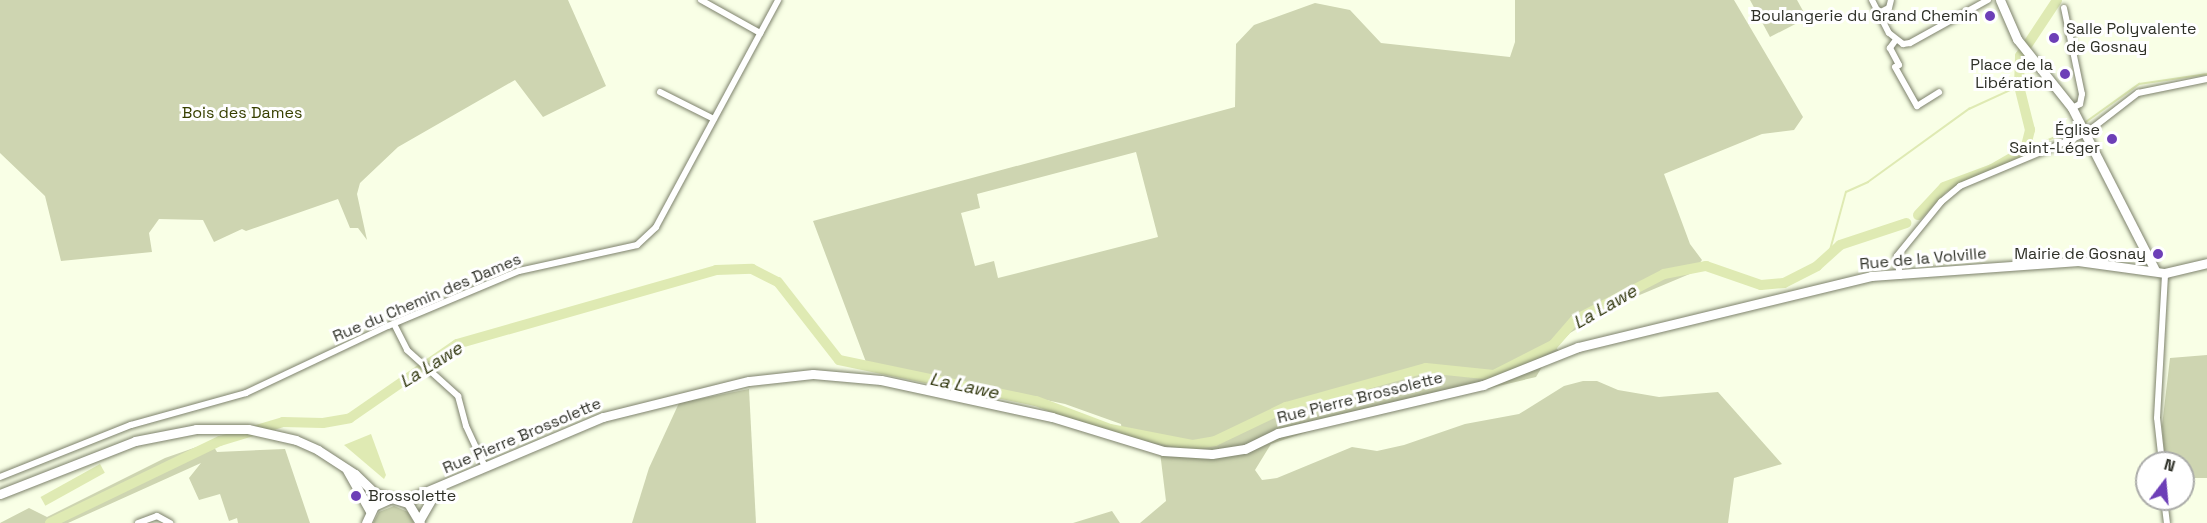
<!DOCTYPE html>
<html>
<head>
<meta charset="utf-8">
<style>
  body { margin:0 }
  #map { position:relative; width:2207px; height:523px; overflow:hidden; background:#f9ffe6; font-family:"Space Grotesk",sans-serif }
  div>[style] { position:absolute }
  .green>* { inset:0; background:#ced5b1 }
  .water>* { inset:0; background:#dfeab3; transform-origin:0 0 }
  .stream>* { height:1.5px; margin:-0.75px; padding:0 0.75px; transform-origin:0.75px; border-radius:0.75px; background:#dfeab3 }
  .river>* { height:10px; margin:-5px; padding:0 5px; transform-origin:5px; border-radius:5px; background:#dfeab3 }
  .roads { filter:drop-shadow(0 0 2px #7d826c) drop-shadow(0 0 2px #7d826c) }
  .street>* { height:6px; margin:-3px; padding:0 3px; transform-origin:3px; border-radius:3px; background:#fff }
  .secondary>* { height:9px; margin:-4.5px; padding:0 4.5px; transform-origin:4.5px; border-radius:4.5px; background:#fff }
  .dots>* { width:16px; height:16px; translate:-50% -50%; box-sizing:border-box; border:3px solid #fff; border-radius:50% }
  span { translate:-50% -50%; white-space:nowrap; text-align:center; line-height:1.15; -webkit-text-stroke:6px #fff; paint-order:stroke }
  .poi-label { font-size:16px; color:#2e3027 }
  .right { translate:-100% -50%; text-align:right }
  .left { translate:0 -50%; text-align:left }
  .park-label { font-size:16px; color:#384000 }
  .street-label { font-size:16px; color:#2e3027 }
  .water-label { font-size:18px; color:#31370e; font-style:italic }
  .north { position:absolute; left:2135px; top:451px; width:60px; height:60px; box-sizing:border-box; background:#fff; border:2px solid #abaca9; border-radius:50%; rotate:16deg; font-size:16px; font-weight:700; line-height:24px; text-align:center; color:#2e3027 }
  .north::after { content:''; display:block; margin:auto; width:21px; height:27px; background:#6d3fb7; clip-path:polygon(50% 0,100% 100%,50% 72%,0 100%) }
</style>
</head>
<body>
<div id="map">
  <div class="green">
    <div style="clip-path:polygon(0 0,568px 0,606px 86px,543px 117px,515px 80px,398px 147px,360px 183px,357px 194px,367px 240px,358px 228px,350px 228px,338px 199px,246px 231px,242px 229px,214px 242px,203px 220px,159px 219px,149px 233px,152px 252px,61px 261px,45px 196px,0 153px)"></div>
    <div style="clip-path:polygon(evenodd,1515px 0,1734px 0,1803px 117px,1794px 130px,1762px 134px,1664px 174px,1690px 244px,1702px 260px,1692px 273px,1623px 302px,1570px 333px,1556px 348px,1565px 356px,1543px 365px,1536px 377px,1313px 430px,1271px 444px,1255px 470px,1262px 480px,1277px 478px,1352px 447px,1377px 451px,1404px 445px,1465px 424px,1519px 414px,1564px 386px,1583px 381px,1597px 381px,1618px 390px,1659px 397px,1718px 392px,1782px 464px,1734px 478px,1728px 523px,1140px 523px,1166px 501px,1160px 452px,1123px 439px,1121px 424px,1065px 404px,866px 362px,813px 221px,1235px 107px,1236px 44px,1254px 25px,1315px 3px,1350px 10px,1381px 43px,1510px 57px,1515px 42px,1515px 0,1136px 152px,1158px 237px,998px 278px,994px 261px,975px 266px,961px 213px,980px 208px,977px 194px,1136px 152px)"></div>
    <div style="clip-path:polygon(1750px 0,1797px 0,1807px 18px,1770px 37px)"></div>
    <div style="clip-path:polygon(2207px 355px,2207px 478px,2183px 478px,2183px 463px,2165px 463px,2162px 426px,2170px 358px)"></div>
    <div style="clip-path:polygon(749px 389px,756px 523px,632px 523px,649px 468px,679px 403px)"></div>
    <div style="clip-path:polygon(211px 442px,217px 452px,285px 449px,310px 523px,238px 523px,237px 518px,229px 521px,220px 494px,199px 500px,189px 478px,201px 463px,68px 523px,0 523px,29px 508px,47px 517px,165px 458px)"></div>
    <div style="clip-path:polygon(394px 506px,408px 512px,414px 523px,373px 523px,379px 512px)"></div>
    <div style="clip-path:polygon(1112px 511px,1120px 523px,1073px 523px)"></div>
  </div>
  <div class="water">
    <div style="clip-path:polygon(371px 434px,386px 475px,384px 479px,344px 445px)"></div>
    <div style="left:100px;top:464px;width:10px;height:68px;rotate:61deg"></div>
  </div>
  <div class="stream">
    <div style="left:2083px;top:124px;width:69px;rotate:-35.5deg"></div>
    <div style="left:2139px;top:84px;width:69px;rotate:-8.4deg"></div>
    <div style="left:2025px;top:150px;width:56px;rotate:-23.3deg"></div>
    <div style="left:1829px;top:254px;width:64px;rotate:-74.7deg"></div>
    <div style="left:1846px;top:192px;width:24px;rotate:-24deg"></div>
    <div style="left:1868px;top:182px;width:125px;rotate:-35.9deg"></div>
    <div style="left:1969px;top:109px;width:55px;rotate:-24.7deg"></div>
  </div>
  <div class="river">
    <div style="left:1918px;top:215px;width:38px;rotate:-47deg"></div>
    <div style="left:1944px;top:187px;width:51px;rotate:-20.6deg"></div>
    <div style="left:1992px;top:169px;width:38px;rotate:-30deg"></div>
    <div style="left:2025px;top:150px;width:21px;rotate:-76deg"></div>
    <div style="left:2030px;top:130px;width:45px;rotate:-104deg"></div>
    <div style="left:2019px;top:86px;width:30px;rotate:-88deg"></div>
    <div style="left:2020px;top:56px;width:67px;rotate:-56.5deg"></div>
    <div style="left:50px;top:523px;width:189px;rotate:-25.8deg"></div>
    <div style="left:220px;top:441px;width:66px;rotate:-16.8deg"></div>
    <div style="left:283px;top:422px;width:40px;rotate:1.4deg"></div>
    <div style="left:323px;top:423px;width:27px;rotate:-10deg"></div>
    <div style="left:350px;top:418px;width:130px;rotate:-34.7deg"></div>
    <div style="left:457px;top:344px;width:269px;rotate:-15.9deg"></div>
    <div style="left:716px;top:270px;width:36px;rotate:-2deg"></div>
    <div style="left:752px;top:269px;width:29px;rotate:27deg"></div>
    <div style="left:778px;top:282px;width:99px;rotate:52deg"></div>
    <div style="left:839px;top:360px;width:201px;rotate:11.8deg"></div>
    <div style="left:1036px;top:401px;width:79px;rotate:20.7deg"></div>
    <div style="left:1110px;top:429px;width:85px;rotate:10.9deg"></div>
    <div style="left:1193px;top:445px;width:22px;rotate:-10deg"></div>
    <div style="left:1215px;top:441px;width:79px;rotate:-25.6deg"></div>
    <div style="left:1286px;top:407px;width:145px;rotate:-15.6deg"></div>
    <div style="left:1426px;top:368px;width:68px;rotate:5.9deg"></div>
    <div style="left:1494px;top:375px;width:66px;rotate:-27deg"></div>
    <div style="left:1553px;top:345px;width:33px;rotate:-49deg"></div>
    <div style="left:1575px;top:320px;width:100px;rotate:-27.3deg"></div>
    <div style="left:1664px;top:274px;width:43px;rotate:-10.8deg"></div>
    <div style="left:1706px;top:266px;width:58px;rotate:19.1deg"></div>
    <div style="left:1761px;top:285px;width:23px;rotate:-5deg"></div>
    <div style="left:1784px;top:283px;width:37px;rotate:-27deg"></div>
    <div style="left:1817px;top:266px;width:31px;rotate:-42deg"></div>
    <div style="left:1840px;top:245px;width:70px;rotate:-18.4deg"></div>
  </div>
  <div class="roads">
    <div class="street">
      <div style="left:701px;top:0;width:68px;rotate:29.2deg"></div>
      <div style="left:1872px;top:0;width:37px;rotate:63deg"></div>
      <div style="left:1889px;top:33px;width:18px;rotate:38deg"></div>
      <div style="left:1903px;top:44px;width:7px;rotate:-8deg"></div>
      <div style="left:1910px;top:43px;width:89px;rotate:-28.9deg"></div>
      <div style="left:2064px;top:8px;width:88px;rotate:78.2deg"></div>
      <div style="left:2082px;top:94px;width:10px;rotate:101deg"></div>
      <div style="left:2080px;top:104px;width:9px;rotate:153deg"></div>
      <div style="left:1879px;top:13px;width:11px;rotate:-27deg"></div>
      <div style="left:1889px;top:8px;width:8px;rotate:-76deg"></div>
      <div style="left:1895px;top:41px;width:9px;rotate:126deg"></div>
      <div style="left:1890px;top:48px;width:19px;rotate:62deg"></div>
      <div style="left:1899px;top:65px;width:4px;rotate:153deg"></div>
      <div style="left:1895px;top:67px;width:45px;rotate:60.6deg"></div>
      <div style="left:1917px;top:106px;width:26px;rotate:-32deg"></div>
      <div style="left:660px;top:92px;width:60px;rotate:26.6deg"></div>
      <div style="left:1900px;top:276px;width:20px;rotate:-99deg"></div>
      <div style="left:1897px;top:256px;width:70px;rotate:-50.8deg"></div>
      <div style="left:1941px;top:202px;width:25px;rotate:-40deg"></div>
      <div style="left:1960px;top:186px;width:137px;rotate:-22.8deg"></div>
      <div style="left:2086px;top:133px;width:66px;rotate:-37.6deg"></div>
      <div style="left:2138px;top:93px;width:70px;rotate:-11.5deg"></div>
      <div style="left:394px;top:324px;width:29px;rotate:63deg"></div>
      <div style="left:407px;top:350px;width:69px;rotate:42deg"></div>
      <div style="left:458px;top:396px;width:31px;rotate:75deg"></div>
      <div style="left:466px;top:426px;width:45px;rotate:65.1deg"></div>
      <div style="left:2162px;top:463px;width:45px;rotate:-96.3deg"></div>
      <div style="left:2157px;top:418px;width:145px;rotate:-86.8deg"></div>
      <div style="left:0;top:477px;width:141px;rotate:-21.7deg"></div>
      <div style="left:131px;top:425px;width:119px;rotate:-15.5deg"></div>
      <div style="left:246px;top:393px;width:157px;rotate:-25.3deg"></div>
      <div style="left:388px;top:326px;width:142px;rotate:-22.8deg"></div>
      <div style="left:519px;top:271px;width:121px;rotate:-12.4deg"></div>
      <div style="left:637px;top:245px;width:26px;rotate:-43deg"></div>
      <div style="left:656px;top:227px;width:258px;rotate:-61.7deg"></div>
      <div style="left:2164px;top:499px;width:24px;rotate:83deg"></div>
      <div style="left:138px;top:523px;width:20px;rotate:-20deg"></div>
      <div style="left:157px;top:516px;width:15px;rotate:28deg"></div>
    </div>
    <div class="secondary">
      <div style="left:2000px;top:0;width:43px;rotate:66.4deg"></div>
      <div style="left:2017px;top:39px;width:88px;rotate:51.4deg"></div>
      <div style="left:2072px;top:108px;width:182px;rotate:62.9deg"></div>
      <div style="left:347px;top:470px;width:47px;rotate:60.7deg"></div>
      <div style="left:0;top:494px;width:145px;rotate:-21.4deg"></div>
      <div style="left:135px;top:441px;width:62px;rotate:-11.1deg"></div>
      <div style="left:196px;top:429px;width:52px"></div>
      <div style="left:248px;top:429px;width:49px;rotate:12.9deg"></div>
      <div style="left:296px;top:440px;width:24px;rotate:24deg"></div>
      <div style="left:318px;top:450px;width:44px;rotate:33deg"></div>
      <div style="left:355px;top:474px;width:28px;rotate:44deg"></div>
      <div style="left:375px;top:493px;width:34px;rotate:17deg"></div>
      <div style="left:408px;top:503px;width:23px;rotate:59deg"></div>
      <div style="left:404px;top:501px;width:216px;rotate:-22.9deg"></div>
      <div style="left:603px;top:417px;width:150px;rotate:-13.9deg"></div>
      <div style="left:749px;top:381px;width:64px;rotate:-6.2deg"></div>
      <div style="left:813px;top:374px;width:68px;rotate:5deg"></div>
      <div style="left:881px;top:380px;width:175px;rotate:12.2deg"></div>
      <div style="left:1052px;top:417px;width:116px;rotate:17deg"></div>
      <div style="left:1163px;top:451px;width:49px;rotate:3.5deg"></div>
      <div style="left:1212px;top:454px;width:33px;rotate:-9deg"></div>
      <div style="left:1245px;top:449px;width:37px;rotate:-26deg"></div>
      <div style="left:1278px;top:433px;width:211px;rotate:-13.2deg"></div>
      <div style="left:1483px;top:385px;width:102px;rotate:-21.8deg"></div>
      <div style="left:1578px;top:347px;width:301px;rotate:-13.6deg"></div>
      <div style="left:1871px;top:276px;width:208px;rotate:-4.1deg"></div>
      <div style="left:2078px;top:261px;width:88px;rotate:7.9deg"></div>
      <div style="left:2165px;top:273px;width:43px;rotate:-13.4deg"></div>
      <div style="left:420px;top:519px;width:34px;rotate:-60deg"></div>
      <div style="left:366px;top:523px;width:19px;rotate:-65deg"></div>
      <div style="left:374px;top:506px;width:17px;rotate:-25deg"></div>
    </div>
  </div>
  <div class="dots">
    <div style="left:1990px;top:16px;background:#6d3fb7"></div>
    <div style="left:2054px;top:38px;background:#6d3fb7"></div>
    <div style="left:2065px;top:74px;background:#6d3fb7"></div>
    <div style="left:2112px;top:139px;background:#6d3fb7"></div>
    <div style="left:2158px;top:254px;background:#6d3fb7"></div>
    <div style="left:356px;top:496px;background:#6d3fb7"></div>
  </div>
  <div class="poi-label">
    <span class="right" style="left:1978px;top:16px">Boulangerie du Grand Chemin</span>
    <span class="left" style="left:2066px;top:38px">Salle Polyvalente<br>de Gosnay</span>
    <span class="right" style="left:2053px;top:74px">Place de la<br>Libération</span>
    <span class="right" style="left:2100px;top:139px">Église<br>Saint-Léger</span>
    <span class="right" style="left:2146px;top:254px">Mairie de Gosnay</span>
    <span class="left" style="left:368px;top:496px">Brossolette</span>
  </div>
  <div class="park-label">
    <span style="left:242px;top:113px">Bois des Dames</span>
  </div>
  <div class="street-label">
    <span style="left:1923px;top:259px;rotate:-5deg">Rue de la Volville</span>
    <span style="left:427px;top:298px;rotate:-23deg">Rue du Chemin des Dames</span>
    <span style="left:1360px;top:398px;rotate:-14deg">Rue Pierre Brossolette</span>
    <span style="left:522px;top:436px;rotate:-23deg">Rue Pierre Brossolette</span>
  </div>
  <div class="water-label">
    <span style="left:1605px;top:307px;rotate:-30deg">La Lawe</span>
    <span style="left:431px;top:365px;rotate:-32deg">La Lawe</span>
    <span style="left:964px;top:386px;rotate:12deg">La Lawe</span>
  </div>
  <div class="north">N</div>
</div>
</body>
</html>
